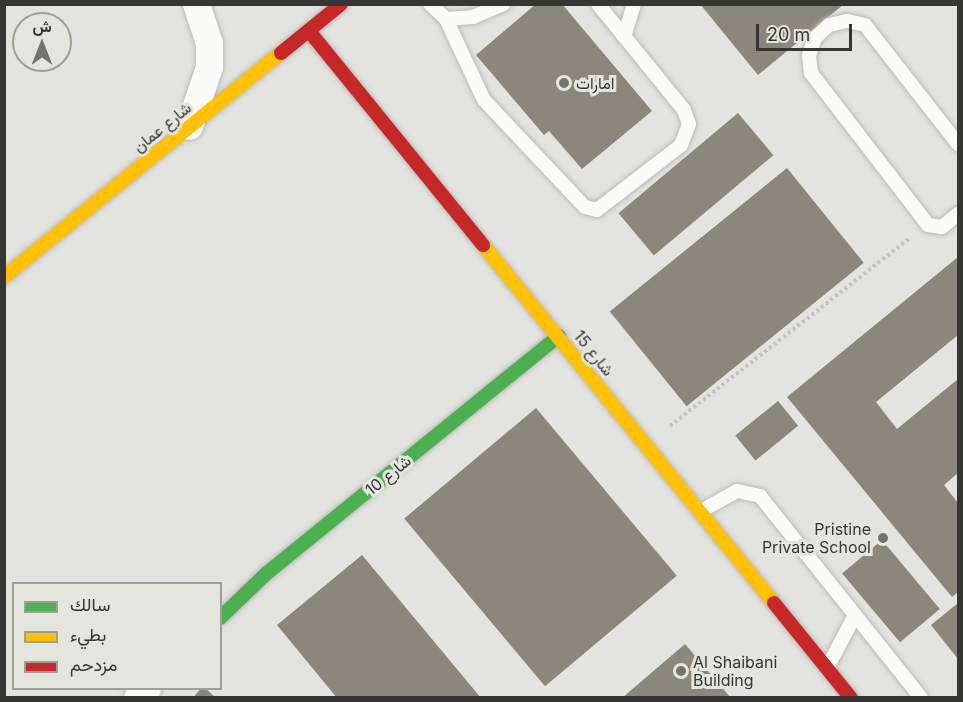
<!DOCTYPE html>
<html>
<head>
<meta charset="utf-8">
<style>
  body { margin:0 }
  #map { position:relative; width:963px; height:702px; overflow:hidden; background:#e3e3df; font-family:Inter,Vazirmatn,sans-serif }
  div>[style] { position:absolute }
  .building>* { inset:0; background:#8c877c; transform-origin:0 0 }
  .path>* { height:4px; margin-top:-2px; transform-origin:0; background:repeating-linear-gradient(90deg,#c3c3c2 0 3px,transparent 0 6px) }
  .roads { filter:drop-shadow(0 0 2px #bbbbb8) drop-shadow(0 0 2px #bbbbb8) }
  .lane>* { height:14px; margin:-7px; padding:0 7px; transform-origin:7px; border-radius:7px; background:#fbfbfa }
  .street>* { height:27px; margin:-13.5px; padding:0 13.5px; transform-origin:13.5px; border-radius:13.5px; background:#fbfbfa }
  .fast>* { height:14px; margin:-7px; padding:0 7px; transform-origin:7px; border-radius:7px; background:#4caf50 }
  .slow>* { height:14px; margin:-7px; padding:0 7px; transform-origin:7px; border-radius:7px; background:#ffc107 }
  .jam>* { height:14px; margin:-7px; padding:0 7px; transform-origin:7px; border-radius:7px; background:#c62828 }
  .dots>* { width:16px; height:16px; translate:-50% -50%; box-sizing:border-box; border:3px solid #e4e5dd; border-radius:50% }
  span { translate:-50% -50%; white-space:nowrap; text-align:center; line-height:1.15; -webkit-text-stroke:6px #e4e5dd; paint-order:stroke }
  .poi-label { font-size:16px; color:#363734 }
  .left { translate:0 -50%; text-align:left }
  .right { translate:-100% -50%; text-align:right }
  .street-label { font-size:16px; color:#363734 }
  .frame { position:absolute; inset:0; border:6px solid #363734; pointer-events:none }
  .legend { position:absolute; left:12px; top:582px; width:210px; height:108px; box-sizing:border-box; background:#e4e5dd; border:2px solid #9e9f99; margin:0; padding:8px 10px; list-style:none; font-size:18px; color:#363734 }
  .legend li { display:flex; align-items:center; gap:12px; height:30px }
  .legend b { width:30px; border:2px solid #9e9f99 }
  .north { position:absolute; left:12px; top:12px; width:60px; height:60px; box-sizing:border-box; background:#e4e5dd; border:2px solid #9e9f99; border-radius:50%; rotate:0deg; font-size:16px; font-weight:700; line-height:24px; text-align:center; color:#363734 }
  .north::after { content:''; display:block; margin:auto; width:21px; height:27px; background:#737370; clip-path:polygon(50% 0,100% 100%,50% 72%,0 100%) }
  .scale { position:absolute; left:756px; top:24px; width:96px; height:27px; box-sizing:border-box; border:3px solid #363734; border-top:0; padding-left:8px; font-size:18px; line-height:21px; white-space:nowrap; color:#363734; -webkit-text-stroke:4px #e4e5dd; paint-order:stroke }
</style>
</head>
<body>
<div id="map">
  <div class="building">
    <div style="clip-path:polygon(536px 4px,562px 4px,652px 111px,582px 169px,549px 131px,544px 135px,476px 55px)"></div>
    <div style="clip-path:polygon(700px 4px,844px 4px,758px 75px)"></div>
    <div style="left:738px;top:113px;width:55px;height:156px;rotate:50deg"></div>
    <div style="left:787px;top:168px;width:122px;height:228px;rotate:51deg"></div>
    <div style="clip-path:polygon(958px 257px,958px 335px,876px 402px,897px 429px,958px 379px,958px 473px,944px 485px,958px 503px,958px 592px,952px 597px,787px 397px)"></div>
    <div style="left:778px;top:401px;width:32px;height:55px;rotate:51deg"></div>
    <div style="left:536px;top:408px;width:219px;height:172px;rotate:50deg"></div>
    <div style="left:882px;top:540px;width:90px;height:52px;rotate:50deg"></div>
    <div style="clip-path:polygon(362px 555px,481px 698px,337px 698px,277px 625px)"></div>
    <div style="clip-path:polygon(958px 603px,958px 659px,931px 625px)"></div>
    <div style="clip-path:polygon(685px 644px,731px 698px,622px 698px)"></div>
    <div style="clip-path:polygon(201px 688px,205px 688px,216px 698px,193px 698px)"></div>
  </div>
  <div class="path">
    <div style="left:670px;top:426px;width:305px;rotate:-38.1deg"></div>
  </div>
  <div class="roads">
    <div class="lane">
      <div style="left:430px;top:4px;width:22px;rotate:43deg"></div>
      <div style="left:446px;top:19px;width:89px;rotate:64.9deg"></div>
      <div style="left:484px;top:100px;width:147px;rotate:46.7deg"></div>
      <div style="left:585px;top:207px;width:12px;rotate:14deg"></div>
      <div style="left:597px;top:210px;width:106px;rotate:-37.7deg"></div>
      <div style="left:681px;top:145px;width:22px;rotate:-69deg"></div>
      <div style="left:689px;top:124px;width:15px;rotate:-110deg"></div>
      <div style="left:684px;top:110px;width:136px;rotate:-129.1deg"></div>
      <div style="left:446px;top:19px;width:27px;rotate:-4deg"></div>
      <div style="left:473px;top:17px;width:33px;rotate:-23deg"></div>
      <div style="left:624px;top:37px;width:34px;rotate:-73deg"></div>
      <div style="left:958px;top:144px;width:151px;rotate:-128deg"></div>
      <div style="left:865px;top:25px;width:18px;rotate:-167deg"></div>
      <div style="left:847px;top:21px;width:18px;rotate:167deg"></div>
      <div style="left:829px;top:25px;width:19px;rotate:137deg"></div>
      <div style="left:815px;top:38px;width:18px;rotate:109deg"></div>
      <div style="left:809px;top:55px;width:18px;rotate:84deg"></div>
      <div style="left:811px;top:73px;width:192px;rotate:52.4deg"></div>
      <div style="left:928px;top:225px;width:14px;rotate:8deg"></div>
      <div style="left:942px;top:227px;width:21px;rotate:-39deg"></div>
      <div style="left:701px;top:511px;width:41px;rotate:-29.1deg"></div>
      <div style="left:737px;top:491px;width:24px;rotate:12deg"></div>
      <div style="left:760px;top:496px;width:258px;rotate:51.4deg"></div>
      <div style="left:827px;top:668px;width:58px;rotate:-62.1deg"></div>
    </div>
    <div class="street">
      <div style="left:189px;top:126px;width:62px;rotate:-71.3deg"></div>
      <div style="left:209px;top:67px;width:24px;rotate:-90deg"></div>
      <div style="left:209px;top:43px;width:41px;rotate:-108.4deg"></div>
      <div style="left:137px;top:698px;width:14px;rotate:-45deg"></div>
    </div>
    <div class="fast">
      <div style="left:220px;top:618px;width:65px;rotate:-43.8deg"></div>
      <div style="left:267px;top:573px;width:376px;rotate:-39.1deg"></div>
    </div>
    <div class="slow">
      <div style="left:483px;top:245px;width:461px;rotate:50.9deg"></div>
      <div style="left:4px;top:277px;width:356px;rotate:-39deg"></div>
    </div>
    <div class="jam">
      <div style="left:309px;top:31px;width:276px;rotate:50.9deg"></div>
      <div style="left:281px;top:53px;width:77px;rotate:-39.2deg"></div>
      <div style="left:774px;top:603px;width:122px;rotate:51deg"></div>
    </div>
  </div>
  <div class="dots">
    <div style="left:564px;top:83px;background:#737370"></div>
    <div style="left:883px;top:538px;background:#737370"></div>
    <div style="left:681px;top:671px;background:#737370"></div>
  </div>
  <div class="poi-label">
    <span class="left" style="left:576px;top:83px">امارات</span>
    <span class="right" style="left:871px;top:538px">Pristine<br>Private School</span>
    <span class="left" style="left:693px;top:671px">Al Shaibani<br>Building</span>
  </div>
  <div class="street-label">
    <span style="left:162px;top:127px;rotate:-39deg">شارع عمان</span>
    <span style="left:594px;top:353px;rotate:51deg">شارع 15</span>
    <span style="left:388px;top:475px;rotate:-39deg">شارع 10</span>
  </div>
  <div class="frame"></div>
  <ul class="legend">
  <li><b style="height:8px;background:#4caf50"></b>سالك</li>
  <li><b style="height:8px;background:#ffc107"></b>بطيء</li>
  <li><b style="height:8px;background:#c62828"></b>مزدحم</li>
  </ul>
  <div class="north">ش</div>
  <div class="scale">20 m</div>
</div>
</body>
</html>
